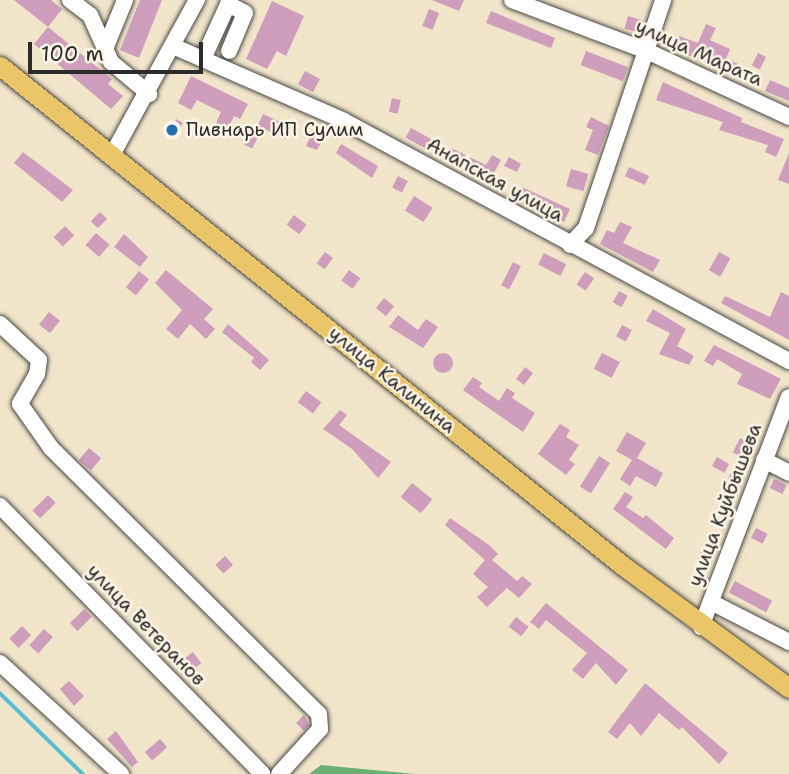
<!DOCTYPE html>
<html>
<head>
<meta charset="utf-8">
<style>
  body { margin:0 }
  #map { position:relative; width:789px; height:774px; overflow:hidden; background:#f1e6ca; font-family:"Shantell Sans",sans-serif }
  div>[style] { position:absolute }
  .forest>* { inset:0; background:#6db073 }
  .stream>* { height:3.5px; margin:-1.75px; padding:0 1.75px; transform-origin:1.75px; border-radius:1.75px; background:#58bed6 }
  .building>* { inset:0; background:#ce9ebc; transform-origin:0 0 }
  .round { border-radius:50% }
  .roads { filter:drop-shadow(0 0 2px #494743) drop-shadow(0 0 2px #494743) }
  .minor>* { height:16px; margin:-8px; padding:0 8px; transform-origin:8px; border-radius:8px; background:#fff }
  .major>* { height:19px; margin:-9.5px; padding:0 9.5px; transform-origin:9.5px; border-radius:9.5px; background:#ebc669 }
  .dots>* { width:19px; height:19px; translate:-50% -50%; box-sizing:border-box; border:4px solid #fcf5e5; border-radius:50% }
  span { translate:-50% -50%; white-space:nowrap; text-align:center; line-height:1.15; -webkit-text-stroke:5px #fcf5e5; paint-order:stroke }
  .street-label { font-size:19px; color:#2b2b2b }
  .poi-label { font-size:19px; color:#2b2b2b }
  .left { translate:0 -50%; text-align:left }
  .scale { position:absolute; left:28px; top:42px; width:175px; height:32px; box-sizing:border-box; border:4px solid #2b2b2b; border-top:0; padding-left:9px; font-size:21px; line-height:24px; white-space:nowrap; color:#2b2b2b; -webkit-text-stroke:5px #fcf5e5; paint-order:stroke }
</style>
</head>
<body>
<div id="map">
  <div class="forest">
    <div style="clip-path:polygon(321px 765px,415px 774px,417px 774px,309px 774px)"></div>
  </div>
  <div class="stream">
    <div style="left:0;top:693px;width:116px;rotate:44.3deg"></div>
  </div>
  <div class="building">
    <div style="clip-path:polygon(14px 0,51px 0,62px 9px,48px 27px)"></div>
    <div style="clip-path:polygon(140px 0,162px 0,139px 58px,120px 50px)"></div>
    <div style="clip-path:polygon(432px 0,464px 0,459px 11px)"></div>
    <div style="clip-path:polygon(272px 1px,304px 16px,286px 56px,277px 51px,267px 69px,246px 59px)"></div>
    <div style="left:429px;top:9px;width:11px;height:18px;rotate:22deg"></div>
    <div style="clip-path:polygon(491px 11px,555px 38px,551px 48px,486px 23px)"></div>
    <div style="left:628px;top:16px;width:15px;height:13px;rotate:16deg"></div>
    <div style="clip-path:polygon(706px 24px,716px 28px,710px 40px,730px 49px,726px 59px,741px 65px,737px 76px,674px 49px,679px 36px,698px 43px)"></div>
    <div style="clip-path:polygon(48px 27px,112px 79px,108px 84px,123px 96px,111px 109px,34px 44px)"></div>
    <div style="left:586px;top:51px;width:45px;height:15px;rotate:21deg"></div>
    <div style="left:758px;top:53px;width:9px;height:14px;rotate:27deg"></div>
    <div style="left:305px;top:71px;width:17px;height:15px;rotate:28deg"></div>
    <div style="clip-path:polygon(191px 76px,248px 104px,240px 119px,234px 116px,228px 129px,216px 123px,221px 112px,197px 100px,191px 110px,178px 103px)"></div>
    <div style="clip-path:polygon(770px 80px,789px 88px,789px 101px,765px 91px)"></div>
    <div style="clip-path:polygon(663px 82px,742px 118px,741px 122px,784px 139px,776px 157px,765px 152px,768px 145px,719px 130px,723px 122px,656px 100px)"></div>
    <div style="left:392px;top:98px;width:9px;height:14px;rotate:13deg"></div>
    <div style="left:263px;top:114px;width:31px;height:13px;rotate:25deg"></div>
    <div style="clip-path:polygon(591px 117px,609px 126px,598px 155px,585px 150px,593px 130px,586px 127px)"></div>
    <div style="left:176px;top:119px;width:8px;height:14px;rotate:30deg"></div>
    <div style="left:411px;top:128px;width:26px;height:11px;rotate:29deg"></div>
    <div style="left:250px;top:133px;width:9px;height:13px;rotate:27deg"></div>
    <div style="clip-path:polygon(312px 133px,324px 138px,317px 150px,306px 146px)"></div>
    <div style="clip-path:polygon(341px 144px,378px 166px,372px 178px,336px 153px)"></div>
    <div style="clip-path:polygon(451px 148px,486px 165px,492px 155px,501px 160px,489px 182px,445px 160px)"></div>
    <div style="clip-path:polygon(23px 152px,73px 190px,62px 202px,14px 163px)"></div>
    <div style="clip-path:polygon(789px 153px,789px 184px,778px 180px)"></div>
    <div style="clip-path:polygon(509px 157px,521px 164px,517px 172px,504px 166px)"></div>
    <div style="left:629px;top:167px;width:22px;height:10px;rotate:24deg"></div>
    <div style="left:571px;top:169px;width:18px;height:18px;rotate:16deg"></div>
    <div style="left:398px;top:176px;width:11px;height:13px;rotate:27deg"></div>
    <div style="clip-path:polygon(522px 187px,570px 209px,564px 222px,516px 198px)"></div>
    <div style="left:414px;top:196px;width:22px;height:17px;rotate:32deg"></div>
    <div style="left:100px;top:212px;width:10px;height:13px;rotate:45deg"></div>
    <div style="left:294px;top:215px;width:16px;height:12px;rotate:38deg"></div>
    <div style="clip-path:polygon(620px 222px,632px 227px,623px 243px,660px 260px,653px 272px,600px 244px,607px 230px,614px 233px)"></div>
    <div style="left:65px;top:226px;width:13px;height:16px;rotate:45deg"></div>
    <div style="left:96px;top:233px;width:18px;height:16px;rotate:41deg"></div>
    <div style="clip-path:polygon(124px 234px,148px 257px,140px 267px,114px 247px)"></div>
    <div style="left:325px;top:252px;width:10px;height:14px;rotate:37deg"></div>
    <div style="left:719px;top:252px;width:13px;height:21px;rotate:29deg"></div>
    <div style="left:544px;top:253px;width:25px;height:13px;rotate:27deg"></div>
    <div style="left:513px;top:262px;width:9px;height:26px;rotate:27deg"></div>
    <div style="clip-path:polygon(166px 270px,213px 309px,204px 319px,215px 329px,206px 339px,190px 324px,178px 339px,166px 329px,182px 310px,155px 283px)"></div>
    <div style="left:349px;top:270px;width:14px;height:13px;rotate:36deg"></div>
    <div style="left:139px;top:271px;width:13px;height:21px;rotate:39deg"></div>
    <div style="left:585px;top:272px;width:11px;height:15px;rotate:34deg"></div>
    <div style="left:619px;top:291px;width:10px;height:13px;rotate:29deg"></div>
    <div style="clip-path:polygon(781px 292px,789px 296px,789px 340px,721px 303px,725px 296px,770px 317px)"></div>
    <div style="left:384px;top:298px;width:13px;height:13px;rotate:39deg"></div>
    <div style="clip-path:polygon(653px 309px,686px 329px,677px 346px,694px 356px,689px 365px,659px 354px,670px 333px,646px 321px)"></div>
    <div style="left:49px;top:312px;width:14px;height:16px;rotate:39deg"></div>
    <div style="clip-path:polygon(398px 315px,418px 330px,426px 319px,438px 327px,423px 348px,389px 327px)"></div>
    <div style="clip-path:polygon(228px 324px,269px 360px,260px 370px,251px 362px,254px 358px,222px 332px)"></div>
    <div style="left:622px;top:325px;width:11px;height:13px;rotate:27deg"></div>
    <div style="clip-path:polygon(714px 345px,781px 379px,770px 399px,737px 384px,742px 374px,717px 359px,713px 366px,704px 361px)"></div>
    <div class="round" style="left:433px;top:353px;width:20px;height:20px"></div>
    <div style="left:602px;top:353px;width:20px;height:18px;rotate:27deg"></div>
    <div style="left:525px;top:367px;width:10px;height:15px;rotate:37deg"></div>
    <div style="clip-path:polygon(473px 377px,482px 383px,479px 387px,499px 401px,507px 388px,515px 393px,512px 398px,535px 413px,523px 432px,463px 390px)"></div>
    <div style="left:306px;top:391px;width:19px;height:14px;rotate:36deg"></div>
    <div style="clip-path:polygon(340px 410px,347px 415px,339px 425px,391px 462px,378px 478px,352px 449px,323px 429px)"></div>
    <div style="clip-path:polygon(560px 424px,570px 430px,566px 437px,579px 445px,569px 460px,575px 464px,566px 475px,538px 454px)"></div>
    <div style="clip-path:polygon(627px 432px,646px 443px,637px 458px,663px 473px,656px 487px,636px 476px,630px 486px,620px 479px,632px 460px,616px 451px)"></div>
    <div style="left:740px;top:438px;width:13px;height:16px;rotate:27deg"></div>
    <div style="left:89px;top:448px;width:16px;height:16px;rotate:40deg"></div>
    <div style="left:599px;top:456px;width:13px;height:36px;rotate:32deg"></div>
    <div style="left:717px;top:457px;width:14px;height:10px;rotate:30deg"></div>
    <div style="left:731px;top:473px;width:13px;height:10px;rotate:29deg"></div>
    <div style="left:774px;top:479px;width:14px;height:10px;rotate:25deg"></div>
    <div style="left:412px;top:483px;width:26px;height:18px;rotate:39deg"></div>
    <div style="clip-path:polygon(625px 492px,633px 497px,626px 507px,643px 518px,646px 515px,674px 538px,666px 549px,613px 509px)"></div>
    <div style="left:48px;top:495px;width:11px;height:22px;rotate:45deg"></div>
    <div style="clip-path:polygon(450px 518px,489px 545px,498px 554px,492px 560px,517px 581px,522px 576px,532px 584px,519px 598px,507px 588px,487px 607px,477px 597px,488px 587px,473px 574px,485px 560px,445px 525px)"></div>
    <div style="left:756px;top:528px;width:13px;height:11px;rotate:27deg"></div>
    <div style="left:702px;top:550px;width:12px;height:13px;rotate:24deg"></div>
    <div style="left:225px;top:556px;width:12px;height:13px;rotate:48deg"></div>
    <div style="left:735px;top:581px;width:42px;height:13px;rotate:28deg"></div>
    <div style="clip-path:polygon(546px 603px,628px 670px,616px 685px,596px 663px,583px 679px,572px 670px,587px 653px,546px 620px,539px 629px,530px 622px)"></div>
    <div style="left:84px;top:609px;width:11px;height:20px;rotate:45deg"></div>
    <div style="left:516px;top:617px;width:16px;height:12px;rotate:38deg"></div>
    <div style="left:22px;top:626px;width:13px;height:18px;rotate:45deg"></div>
    <div style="left:44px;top:629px;width:12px;height:22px;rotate:42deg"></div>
    <div style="left:193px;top:652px;width:14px;height:16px;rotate:54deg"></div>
    <div style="clip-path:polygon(69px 681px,84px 696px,74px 706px,60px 689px)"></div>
    <div style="clip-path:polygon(645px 683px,728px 753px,719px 764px,682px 727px,679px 730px,659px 713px,641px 736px,630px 723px,617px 739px,608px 732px)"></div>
    <div style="clip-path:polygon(304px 715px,309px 725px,304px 731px,296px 723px)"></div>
    <div style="clip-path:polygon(116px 731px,138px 762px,132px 767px,107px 739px)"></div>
    <div style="left:160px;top:739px;width:11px;height:20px;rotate:49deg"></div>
  </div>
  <div class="roads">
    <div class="minor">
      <div style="left:70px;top:0;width:25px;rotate:37deg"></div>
      <div style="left:90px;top:15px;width:51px;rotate:65.9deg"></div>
      <div style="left:111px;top:62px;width:50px;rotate:40.1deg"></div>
      <div style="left:512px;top:0;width:144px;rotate:20.7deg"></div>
      <div style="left:647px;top:51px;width:157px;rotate:24.9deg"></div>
      <div style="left:228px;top:4px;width:19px;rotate:28deg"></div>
      <div style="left:245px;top:13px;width:41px;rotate:112.8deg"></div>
      <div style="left:175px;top:47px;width:184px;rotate:23.6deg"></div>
      <div style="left:344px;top:121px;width:506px;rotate:28.34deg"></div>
      <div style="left:105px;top:49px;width:53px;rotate:-67.8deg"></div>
      <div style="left:203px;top:59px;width:65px;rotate:-65.4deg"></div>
      <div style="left:112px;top:155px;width:177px;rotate:-61.3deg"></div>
      <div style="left:570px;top:245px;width:23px;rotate:-47deg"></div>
      <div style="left:586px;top:228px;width:241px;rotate:-71.3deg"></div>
      <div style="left:0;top:324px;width:53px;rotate:42.7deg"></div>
      <div style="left:39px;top:360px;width:14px;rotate:98deg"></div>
      <div style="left:37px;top:374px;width:34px;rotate:120deg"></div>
      <div style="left:20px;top:404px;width:54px;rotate:54.8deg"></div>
      <div style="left:51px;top:448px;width:378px;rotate:44.8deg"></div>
      <div style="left:319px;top:714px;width:15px;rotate:86deg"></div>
      <div style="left:320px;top:729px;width:61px;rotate:132.3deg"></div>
      <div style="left:764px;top:460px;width:28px;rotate:27deg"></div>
      <div style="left:0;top:506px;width:375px;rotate:45.6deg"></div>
      <div style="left:711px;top:602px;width:88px;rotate:27.1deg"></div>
      <div style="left:701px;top:627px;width:246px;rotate:-69.1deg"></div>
      <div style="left:0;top:663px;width:164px;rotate:42.5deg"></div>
    </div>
    <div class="major">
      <div style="left:0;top:66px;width:797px;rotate:38.74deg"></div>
      <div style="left:622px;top:565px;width:207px;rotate:36.4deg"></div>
    </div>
  </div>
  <div class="dots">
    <div style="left:172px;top:130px;background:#1f6fb2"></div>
  </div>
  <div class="street-label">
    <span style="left:699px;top:53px;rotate:24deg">улица Марата</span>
    <span style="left:495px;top:180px;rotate:29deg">Анапская улица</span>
    <span style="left:392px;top:380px;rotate:39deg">улица Калинина</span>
    <span style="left:725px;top:505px;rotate:-69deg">улица Куйбышева</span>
    <span style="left:146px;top:625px;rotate:46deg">улица Ветеранов</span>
  </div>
  <div class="poi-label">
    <span class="left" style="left:186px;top:130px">Пивнарь ИП Сулим</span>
  </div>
  <div class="scale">100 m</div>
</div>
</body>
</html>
